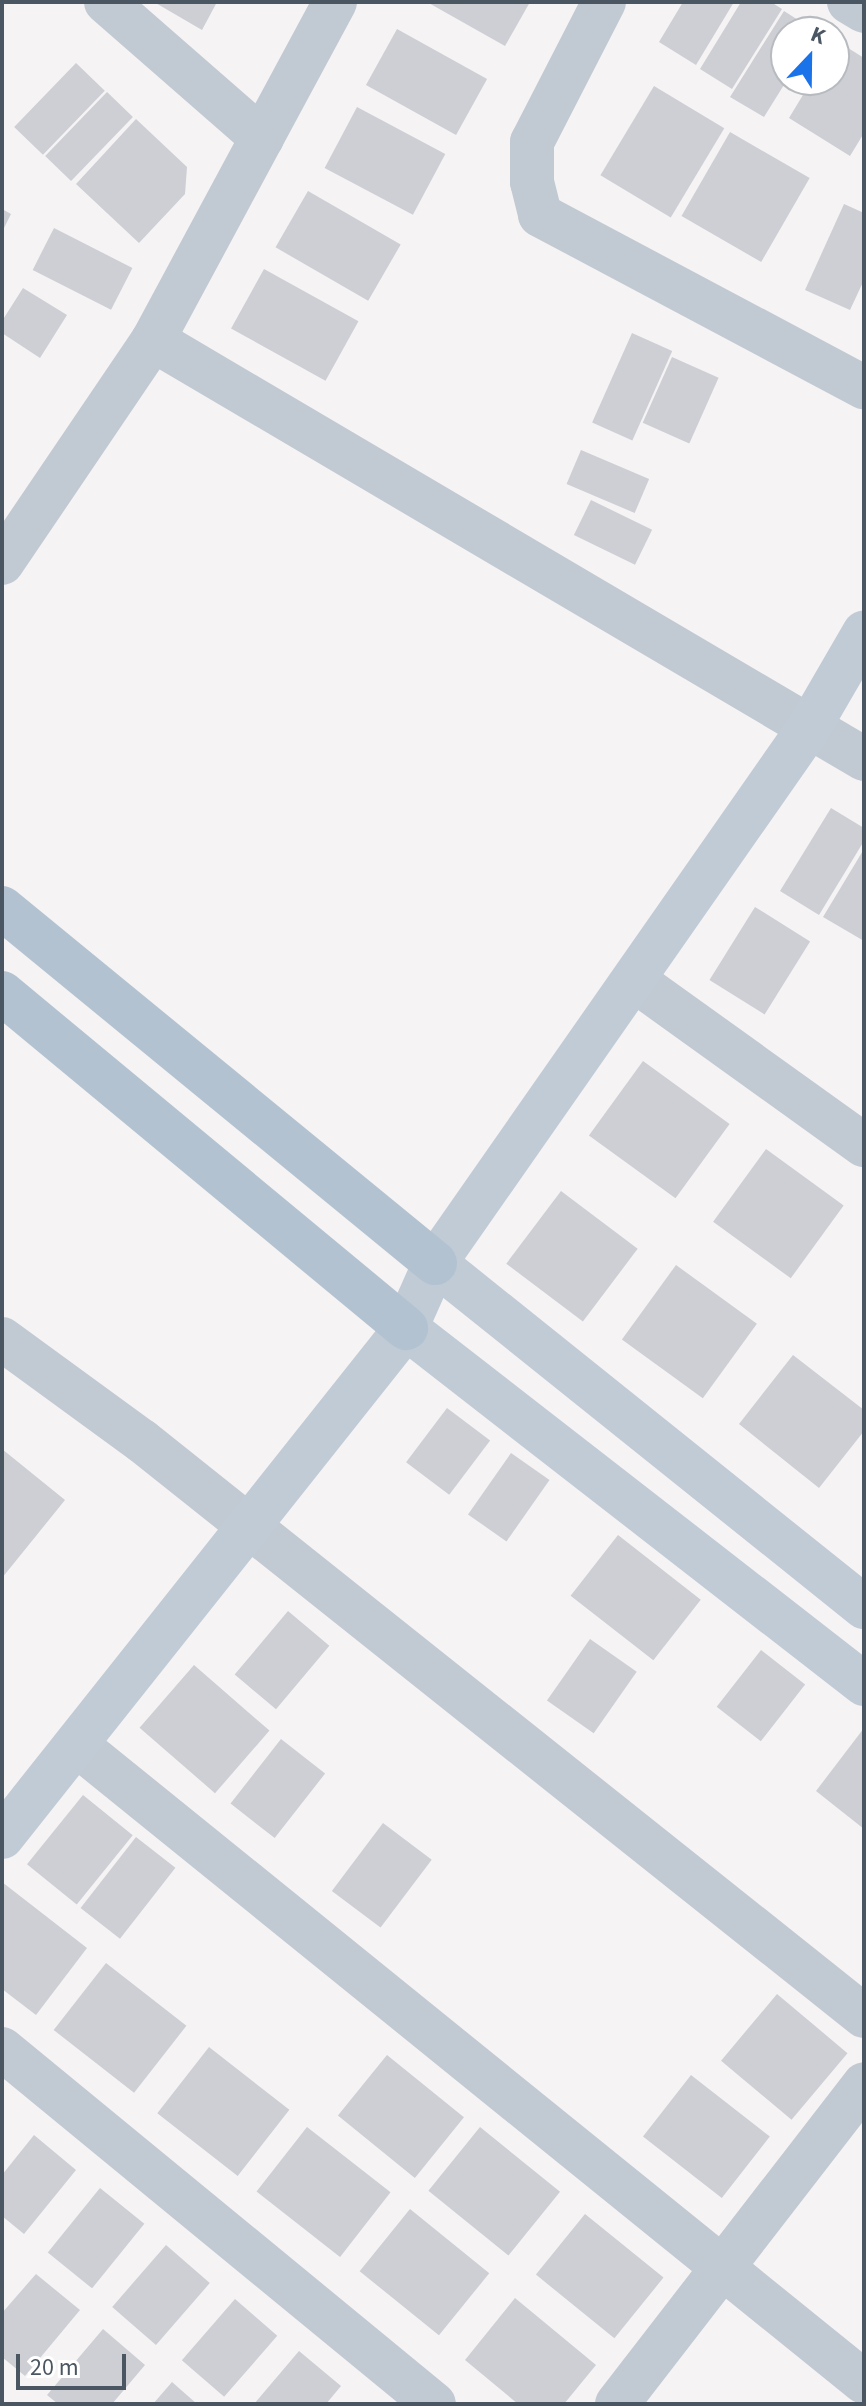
<!DOCTYPE html>
<html>
<head>
<meta charset="utf-8">
<style>
  body { margin:0 }
  #map { position:relative; width:866px; height:2406px; overflow:hidden; background:#f5f3f3; font-family:"Source Sans 3",sans-serif }
  div>[style] { position:absolute }
  .building>* { inset:0; background:#cdcfd5; transform-origin:0 0 }
  .street>* { height:44px; margin:-22px; padding:0 22px; transform-origin:22px; border-radius:22px; background:#c1cad2 }
  .secondary>* { height:44px; margin:-22px; padding:0 22px; transform-origin:22px; border-radius:22px; background:#c1cbd6 }
  .primary>* { height:44px; margin:-22px; padding:0 22px; transform-origin:22px; border-radius:22px; background:#b3c2d1 }
  span { translate:-50% -50%; white-space:nowrap; text-align:center; line-height:1.15; -webkit-text-stroke:7px #fff; paint-order:stroke }
  .frame { position:absolute; inset:0; border:4px solid #4a5661; pointer-events:none }
  .north { position:absolute; left:770px; top:16px; width:80px; height:80px; box-sizing:border-box; background:#fff; border:2px solid #b7bbc0; border-radius:50%; rotate:22deg; font-size:22px; font-weight:700; line-height:32px; text-align:center; color:#4a5661 }
  .north::after { content:''; display:block; margin:auto; width:28px; height:36px; background:#1a73e8; clip-path:polygon(50% 0,100% 100%,50% 72%,0 100%) }
  .scale { position:absolute; left:16px; top:2354px; width:110px; height:36px; box-sizing:border-box; border:4px solid #4a5661; border-top:0; padding-left:10px; font-size:24px; line-height:28px; white-space:nowrap; color:#4a5661; -webkit-text-stroke:6px #fff; paint-order:stroke }
</style>
</head>
<body>
<div id="map">
  <div class="building">
    <div style="clip-path:polygon(154px 2px,217px 2px,202px 30px)"></div>
    <div style="clip-path:polygon(427px 2px,530px 2px,505px 46px)"></div>
    <div style="clip-path:polygon(683px 2px,734px 2px,696px 65px,659px 42px)"></div>
    <div style="clip-path:polygon(741px 2px,771px 2px,782px 9px,732px 89px,700px 69px)"></div>
    <div style="clip-path:polygon(784px 11px,817px 32px,786px 32px,787px 80px,764px 117px,730px 97px)"></div>
    <div style="left:397px;top:29px;width:103px;height:64px;rotate:29deg"></div>
    <div style="clip-path:polygon(837px 41px,864px 58px,864px 133px,850px 156px,789px 118px,812px 80px,834px 80px)"></div>
    <div style="left:76px;top:63px;width:40px;height:89px;rotate:44deg"></div>
    <div style="left:654px;top:86px;width:82px;height:104px;rotate:31deg"></div>
    <div style="left:107px;top:92px;width:36px;height:89px;rotate:44deg"></div>
    <div style="left:357px;top:107px;width:100px;height:69px;rotate:28deg"></div>
    <div style="clip-path:polygon(136px 119px,187px 167px,185px 194px,139px 243px,76px 184px)"></div>
    <div style="left:730px;top:132px;width:92px;height:97px;rotate:30deg"></div>
    <div style="left:308px;top:191px;width:107px;height:65px;rotate:30deg"></div>
    <div style="clip-path:polygon(844px 204px,864px 213px,864px 280px,850px 310px,805px 290px)"></div>
    <div style="clip-path:polygon(2px 209px,11px 214px,2px 232px)"></div>
    <div style="left:54px;top:228px;width:88px;height:47px;rotate:27deg"></div>
    <div style="left:264px;top:269px;width:108px;height:68px;rotate:29deg"></div>
    <div style="clip-path:polygon(23px 288px,67px 315px,40px 358px,2px 333px,2px 321px)"></div>
    <div style="left:632px;top:333px;width:44px;height:98px;rotate:24deg"></div>
    <div style="left:672px;top:357px;width:51px;height:72px;rotate:24deg"></div>
    <div style="left:581px;top:450px;width:74px;height:37px;rotate:23deg"></div>
    <div style="left:591px;top:500px;width:68px;height:39px;rotate:26deg"></div>
    <div style="clip-path:polygon(831px 808px,864px 828px,864px 841px,819px 915px,780px 891px)"></div>
    <div style="clip-path:polygon(864px 849px,864px 941px,823px 917px)"></div>
    <div style="left:755px;top:907px;width:65px;height:86px;rotate:32deg"></div>
    <div style="left:643px;top:1061px;width:107px;height:92px;rotate:36deg"></div>
    <div style="left:766px;top:1149px;width:96px;height:90px;rotate:36deg"></div>
    <div style="left:561px;top:1191px;width:96px;height:91px;rotate:37deg"></div>
    <div style="left:676px;top:1265px;width:100px;height:92px;rotate:36deg"></div>
    <div style="clip-path:polygon(793px 1355px,864px 1410px,864px 1431px,819px 1488px,739px 1424px)"></div>
    <div style="left:447px;top:1408px;width:54px;height:68px;rotate:37deg"></div>
    <div style="clip-path:polygon(2px 1449px,65px 1500px,2px 1578px)"></div>
    <div style="left:511px;top:1453px;width:47px;height:75px;rotate:35deg"></div>
    <div style="left:618px;top:1535px;width:105px;height:77px;rotate:38deg"></div>
    <div style="left:288px;top:1611px;width:54px;height:83px;rotate:40deg"></div>
    <div style="left:590px;top:1639px;width:57px;height:75px;rotate:35deg"></div>
    <div style="left:761px;top:1650px;width:56px;height:72px;rotate:38deg"></div>
    <div style="left:194px;top:1665px;width:100px;height:83px;rotate:41deg"></div>
    <div style="clip-path:polygon(864px 1728px,864px 1829px,816px 1791px)"></div>
    <div style="left:281px;top:1739px;width:56px;height:82px;rotate:38deg"></div>
    <div style="left:83px;top:1795px;width:64px;height:89px;rotate:39deg"></div>
    <div style="left:383px;top:1823px;width:61px;height:85px;rotate:37deg"></div>
    <div style="left:136px;top:1837px;width:50px;height:90px;rotate:38deg"></div>
    <div style="clip-path:polygon(2px 1882px,87px 1948px,36px 2015px,2px 1989px)"></div>
    <div style="left:106px;top:1963px;width:102px;height:85px;rotate:38deg"></div>
    <div style="left:777px;top:1994px;width:92px;height:87px;rotate:40deg"></div>
    <div style="left:209px;top:2047px;width:102px;height:84px;rotate:38deg"></div>
    <div style="left:387px;top:2055px;width:99px;height:78px;rotate:39deg"></div>
    <div style="left:691px;top:2075px;width:100px;height:78px;rotate:38deg"></div>
    <div style="left:307px;top:2127px;width:106px;height:82px;rotate:38deg"></div>
    <div style="left:480px;top:2127px;width:103px;height:82px;rotate:39deg"></div>
    <div style="clip-path:polygon(34px 2135px,76px 2170px,24px 2234px,2px 2216px,2px 2175px)"></div>
    <div style="left:100px;top:2188px;width:57px;height:83px;rotate:39deg"></div>
    <div style="left:410px;top:2209px;width:102px;height:80px;rotate:39deg"></div>
    <div style="left:585px;top:2214px;width:101px;height:78px;rotate:39deg"></div>
    <div style="left:166px;top:2245px;width:58px;height:82px;rotate:41deg"></div>
    <div style="clip-path:polygon(36px 2274px,80px 2310px,25px 2376px,2px 2357px,2px 2313px)"></div>
    <div style="clip-path:polygon(515px 2298px,596px 2365px,564px 2404px,518px 2404px,465px 2360px)"></div>
    <div style="left:235px;top:2299px;width:56px;height:81px;rotate:41deg"></div>
    <div style="clip-path:polygon(103px 2329px,145px 2365px,112px 2404px,58px 2404px,47px 2395px)"></div>
    <div style="clip-path:polygon(299px 2351px,341px 2386px,326px 2404px,254px 2404px)"></div>
    <div style="clip-path:polygon(172px 2382px,197px 2404px,153px 2404px)"></div>
  </div>
  <div class="street">
    <div style="left:106px;top:2px;width:207px;rotate:41.1deg"></div>
    <div style="left:335px;top:2px;width:384px;rotate:118.3deg"></div>
    <div style="left:153px;top:340px;width:825px;rotate:30.51deg"></div>
    <div style="left:604px;top:2px;width:157px;rotate:117.2deg"></div>
    <div style="left:532px;top:142px;width:40px;rotate:90deg"></div>
    <div style="left:532px;top:182px;width:34px;rotate:76deg"></div>
    <div style="left:540px;top:215px;width:367px;rotate:28deg"></div>
    <div style="left:849px;top:2px;width:17px;rotate:31deg"></div>
    <div style="left:2px;top:563px;width:269px;rotate:-55.9deg"></div>
    <div style="left:634px;top:980px;width:283px;rotate:35.7deg"></div>
    <div style="left:2px;top:1339px;width:173px;rotate:36.1deg"></div>
    <div style="left:142px;top:1441px;width:923px;rotate:38.53deg"></div>
    <div style="left:78px;top:1746px;width:1011px;rotate:38.98deg"></div>
    <div style="left:2px;top:2049px;width:559px;rotate:39.41deg"></div>
    <div style="left:617px;top:2404px;width:404px;rotate:-52.3deg"></div>
  </div>
  <div class="secondary">
    <div style="left:435px;top:1263px;width:550px;rotate:38.72deg"></div>
    <div style="left:406px;top:1328px;width:580px;rotate:37.86deg"></div>
    <div style="left:2px;top:1837px;width:650px;rotate:-51.56deg"></div>
    <div style="left:406px;top:1328px;width:71px;rotate:-66deg"></div>
    <div style="left:435px;top:1263px;width:655px;rotate:-55.07deg"></div>
    <div style="left:810px;top:726px;width:108px;rotate:-59.9deg"></div>
  </div>
  <div class="primary">
    <div style="left:2px;top:908px;width:560px;rotate:39.35deg"></div>
    <div style="left:2px;top:993px;width:525px;rotate:39.67deg"></div>
  </div>
  <div class="frame"></div>
  <div class="north">K</div>
  <div class="scale">20 m</div>
</div>
</body>
</html>
